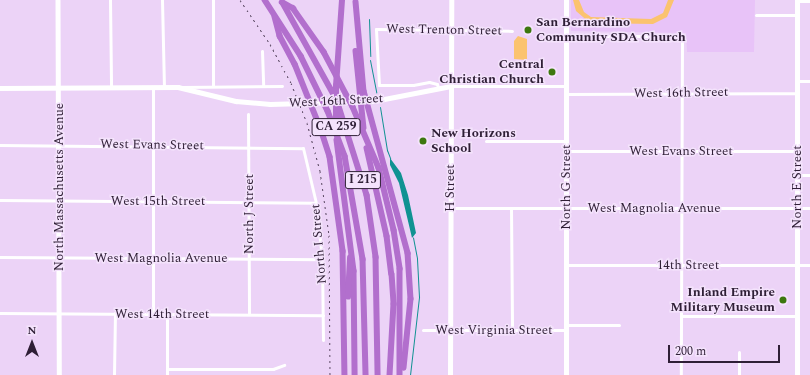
<!DOCTYPE html>
<html>
<head>
<meta charset="utf-8">
<style>
  body { margin:0 }
  #map { position:relative; width:810px; height:375px; overflow:hidden; background:#ecd3f7; font-family:Spectral,serif }
  div>[style] { position:absolute }
  .built>* { inset:0; background:#e8c3f8 }
  .green>* { inset:0; background:#fbc36f }
  .water>* { inset:0; background:#109292 }
  .stream>* { height:1px; margin:-0.5px; padding:0 0.5px; transform-origin:0.5px; border-radius:0.5px; background:#109292 }
  .street>* { height:3px; margin:-1.5px; padding:0 1.5px; transform-origin:1.5px; border-radius:1.5px; background:#fff }
  .secondary>* { height:4.5px; margin:-2.25px; padding:0 2.25px; transform-origin:2.25px; border-radius:2.25px; background:#fff }
  .highway>* { height:5.5px; margin:-2.75px; padding:0 2.75px; transform-origin:2.75px; border-radius:2.75px; background:#b26fcd }
  .rail>* { height:1px; margin-top:-0.5px; transform-origin:0; background:repeating-linear-gradient(90deg,#5c4a64 0 2px,transparent 0 6px) }
  .dots>* { width:11px; height:11px; translate:-50% -50%; box-sizing:border-box; border:2px solid #f4e3fc; border-radius:50% }
  span { translate:-50% -50%; white-space:nowrap; text-align:center; line-height:1.15; -webkit-text-stroke:3px #f4e3fc; paint-order:stroke }
  .shield-label span { padding:1px 3px; background:#f4e3fc; border:1px solid; border-radius:3px; -webkit-text-stroke-width:0 }
  .shield-label { font-size:12px; color:#2f1f36; font-weight:700 }
  .poi-label { font-size:13px; color:#2f1f36; font-weight:700 }
  .left { translate:0 -50%; text-align:left }
  .right { translate:-100% -50%; text-align:right }
  .street-label { font-size:13px; color:#2f1f36 }
  .north { position:absolute; left:12px; top:323px; width:40px; height:40px; -webkit-text-stroke:3px #f4e3fc; paint-order:stroke; rotate:0deg; font-size:11px; font-weight:700; line-height:16px; text-align:center; color:#2f1f36 }
  .north::after { content:''; display:block; margin:auto; width:14px; height:18px; background:#2f1f36; clip-path:polygon(50% 0,100% 100%,50% 72%,0 100%) }
  .scale { position:absolute; left:668px; top:345px; width:112px; height:18px; box-sizing:border-box; border:2px solid #2f1f36; border-top:0; padding-left:5px; font-size:12px; line-height:14px; white-space:nowrap; color:#2f1f36; -webkit-text-stroke:3px #f4e3fc; paint-order:stroke }
</style>
</head>
<body>
<div id="map">
  <div class="built">
    <div style="clip-path:polygon(571px 0,755px 0,754px 52px,687px 52px,686px 33px,571px 31px)"></div>
  </div>
  <div class="green">
    <div style="clip-path:polygon(573px 0,579px 0,584px 12px,591px 17px,651px 19px,663px 13px,668px 0,674px 0,667px 17px,653px 24px,590px 23px,576px 11px)"></div>
    <div style="clip-path:polygon(518px 36px,527px 39px,527px 60px,514px 59px,514px 41px)"></div>
  </div>
  <div class="water">
    <div style="clip-path:polygon(390px 158px,401px 173px,408px 195px,416px 233px,412px 238px,399px 183px,390px 165px)"></div>
  </div>
  <div class="stream">
    <div style="left:369px;top:19px;width:37px;rotate:88deg"></div>
    <div style="left:370px;top:60px;width:33px;rotate:79deg"></div>
    <div style="left:380px;top:107px;width:44px;rotate:80.8deg"></div>
    <div style="left:387px;top:150px;width:9px;rotate:69deg"></div>
    <div style="left:410px;top:375px;width:79px;rotate:-83.4deg"></div>
    <div style="left:419px;top:297px;width:39px;rotate:-93deg"></div>
    <div style="left:417px;top:258px;width:21px;rotate:-101deg"></div>
  </div>
  <div class="street">
    <div style="left:110px;top:0;width:88px;rotate:89.3deg"></div>
    <div style="left:162px;top:0;width:87px;rotate:88.7deg"></div>
    <div style="left:213px;top:0;width:85px;rotate:90deg"></div>
    <div style="left:797px;top:1px;width:13px"></div>
    <div style="left:756px;top:15px;width:41px"></div>
    <div style="left:566px;top:36px;width:116px"></div>
    <div style="left:682px;top:36px;width:339px;rotate:90.2deg"></div>
    <div style="left:262px;top:51px;width:35px;rotate:88deg"></div>
    <div style="left:797px;top:81px;width:13px"></div>
    <div style="left:451px;top:86px;width:115px"></div>
    <div style="left:153px;top:87px;width:226px;rotate:90deg"></div>
    <div style="left:182px;top:87px;width:100px;rotate:-0.6deg"></div>
    <div style="left:438px;top:87px;width:3px;rotate:-108deg"></div>
    <div style="left:437px;top:84px;width:8px;rotate:-166deg"></div>
    <div style="left:429px;top:82px;width:16px;rotate:169deg"></div>
    <div style="left:413px;top:85px;width:34px;rotate:180deg"></div>
    <div style="left:379px;top:85px;width:56px;rotate:-93.1deg"></div>
    <div style="left:376px;top:29px;width:136px;rotate:0.8deg"></div>
    <div style="left:566px;top:94px;width:231px;rotate:-0.2deg"></div>
    <div style="left:248px;top:114px;width:200px;rotate:89.7deg"></div>
    <div style="left:486px;top:141px;width:80px"></div>
    <div style="left:0;top:145px;width:303px;rotate:0.6deg"></div>
    <div style="left:303px;top:148px;width:57px;rotate:76.7deg"></div>
    <div style="left:316px;top:203px;width:56px;rotate:83.9deg"></div>
    <div style="left:322px;top:259px;width:81px;rotate:89.3deg"></div>
    <div style="left:566px;top:151px;width:231px"></div>
    <div style="left:797px;top:175px;width:13px"></div>
    <div style="left:0;top:200px;width:316px;rotate:0.5deg"></div>
    <div style="left:450px;top:208px;width:360px"></div>
    <div style="left:511px;top:208px;width:122px;rotate:89.5deg"></div>
    <div style="left:0;top:257px;width:322px;rotate:0.4deg"></div>
    <div style="left:566px;top:265px;width:244px"></div>
    <div style="left:0;top:313px;width:323px;rotate:0.4deg"></div>
    <div style="left:167px;top:314px;width:61px;rotate:90deg"></div>
    <div style="left:681px;top:316px;width:116px"></div>
    <div style="left:566px;top:325px;width:53px"></div>
    <div style="left:423px;top:330px;width:143px"></div>
    <div style="left:739px;top:352px;width:23px;rotate:90deg"></div>
    <div style="left:167px;top:369px;width:106px"></div>
    <div style="left:273px;top:369px;width:12px;rotate:-20deg"></div>
    <div style="left:114px;top:375px;width:62px;rotate:-89.1deg"></div>
  </div>
  <div class="secondary">
    <div style="left:58px;top:0;width:375px;rotate:89.8deg"></div>
    <div style="left:0;top:88px;width:178px;rotate:-0.3deg"></div>
    <div style="left:178px;top:87px;width:60px;rotate:13.6deg"></div>
    <div style="left:236px;top:101px;width:34px;rotate:5deg"></div>
    <div style="left:270px;top:104px;width:104px;rotate:-1.7deg"></div>
    <div style="left:374px;top:101px;width:78px;rotate:-11deg"></div>
    <div style="left:450px;top:375px;width:375px;rotate:-89.8deg"></div>
    <div style="left:566px;top:375px;width:375px;rotate:-90deg"></div>
    <div style="left:797px;top:375px;width:375px;rotate:-90deg"></div>
  </div>
  <div class="highway">
    <div style="left:265px;top:0;width:67px;rotate:57.3deg"></div>
    <div style="left:301px;top:56px;width:61px;rotate:63.9deg"></div>
    <div style="left:328px;top:111px;width:48px;rotate:69.3deg"></div>
    <div style="left:345px;top:156px;width:105px;rotate:80.1deg"></div>
    <div style="left:363px;top:259px;width:116px;rotate:88.5deg"></div>
    <div style="left:282px;top:2px;width:13px;rotate:29deg"></div>
    <div style="left:293px;top:8px;width:54px;rotate:54.8deg"></div>
    <div style="left:324px;top:52px;width:62px;rotate:62.2deg"></div>
    <div style="left:353px;top:107px;width:66px;rotate:66.9deg"></div>
    <div style="left:379px;top:168px;width:64px;rotate:76.4deg"></div>
    <div style="left:394px;top:230px;width:39px;rotate:81deg"></div>
    <div style="left:400px;top:269px;width:106px;rotate:90deg"></div>
    <div style="left:356px;top:2px;width:89px;rotate:84.9deg"></div>
    <div style="left:364px;top:91px;width:168px;rotate:74.8deg"></div>
    <div style="left:408px;top:253px;width:46px;rotate:86.3deg"></div>
    <div style="left:411px;top:299px;width:69px;rotate:95.8deg"></div>
    <div style="left:283px;top:3px;width:111px;rotate:60.9deg"></div>
    <div style="left:337px;top:100px;width:100px;rotate:72.5deg"></div>
    <div style="left:367px;top:195px;width:63px;rotate:81.7deg"></div>
    <div style="left:376px;top:257px;width:118px;rotate:89deg"></div>
    <div style="left:275px;top:17px;width:20px;rotate:75deg"></div>
    <div style="left:280px;top:36px;width:32px;rotate:62deg"></div>
    <div style="left:295px;top:64px;width:70px;rotate:68.2deg"></div>
    <div style="left:321px;top:129px;width:29px;rotate:72deg"></div>
    <div style="left:330px;top:157px;width:95px;rotate:82.1deg"></div>
    <div style="left:343px;top:251px;width:124px;rotate:89.1deg"></div>
    <div style="left:356px;top:51px;width:77px;rotate:84.1deg"></div>
    <div style="left:336px;top:127px;width:41px;rotate:-90deg"></div>
    <div style="left:336px;top:86px;width:86px;rotate:-86deg"></div>
    <div style="left:337px;top:140px;width:132px;rotate:82.6deg"></div>
    <div style="left:354px;top:271px;width:104px;rotate:89.4deg"></div>
    <div style="left:367px;top:148px;width:90px;rotate:77.2deg"></div>
    <div style="left:387px;top:236px;width:38px;rotate:83deg"></div>
    <div style="left:392px;top:274px;width:30px;rotate:86deg"></div>
    <div style="left:394px;top:304px;width:71px;rotate:93.2deg"></div>
    <div style="left:348px;top:297px;width:39px;rotate:-87deg"></div>
  </div>
  <div class="rail">
    <div style="left:240px;top:0;width:53px;rotate:55.7deg"></div>
    <div style="left:270px;top:44px;width:44px;rotate:61.7deg"></div>
    <div style="left:291px;top:83px;width:43px;rotate:68.2deg"></div>
    <div style="left:307px;top:123px;width:50px;rotate:74.8deg"></div>
    <div style="left:320px;top:171px;width:65px;rotate:82deg"></div>
    <div style="left:329px;top:235px;width:140px;rotate:89.6deg"></div>
  </div>
  <div class="dots">
    <div style="left:528px;top:30px;background:#3c770e"></div>
    <div style="left:552px;top:72px;background:#3c770e"></div>
    <div style="left:423px;top:141px;background:#3c770e"></div>
    <div style="left:783px;top:300px;background:#3c770e"></div>
  </div>
  <div class="shield-label">
    <span style="left:336px;top:127px">CA 259</span>
    <span style="left:363px;top:180px">I 215</span>
  </div>
  <div class="poi-label">
    <span class="left" style="left:536px;top:30px">San Bernardino<br>Community SDA Church</span>
    <span class="right" style="left:544px;top:72px">Central<br>Christian Church</span>
    <span class="left" style="left:431px;top:141px">New Horizons<br>School</span>
    <span class="right" style="left:775px;top:300px">Inland Empire<br>Military Museum</span>
  </div>
  <div class="street-label">
    <span style="left:444px;top:30px;rotate:1deg">West Trenton Street</span>
    <span style="left:681px;top:93px;rotate:-1deg">West 16th Street</span>
    <span style="left:336px;top:101px;rotate:-3deg">West 16th Street</span>
    <span style="left:152px;top:145px;rotate:1deg">West Evans Street</span>
    <span style="left:681px;top:151px">West Evans Street</span>
    <span style="left:59px;top:187px;rotate:-90deg">North Massachusetts Avenue</span>
    <span style="left:566px;top:187px;rotate:-90deg">North G Street</span>
    <span style="left:797px;top:187px;rotate:-90deg">North E Street</span>
    <span style="left:450px;top:188px;rotate:-90deg">H Street</span>
    <span style="left:158px;top:201px">West 15th Street</span>
    <span style="left:654px;top:208px">West Magnolia Avenue</span>
    <span style="left:249px;top:214px;rotate:-90deg">North J Street</span>
    <span style="left:319px;top:244px;rotate:-95deg">North I Street</span>
    <span style="left:161px;top:258px">West Magnolia Avenue</span>
    <span style="left:688px;top:265px">14th Street</span>
    <span style="left:162px;top:314px">West 14th Street</span>
    <span style="left:494px;top:330px">West Virginia Street</span>
  </div>
  <div class="north">N</div>
  <div class="scale">200 m</div>
</div>
</body>
</html>
